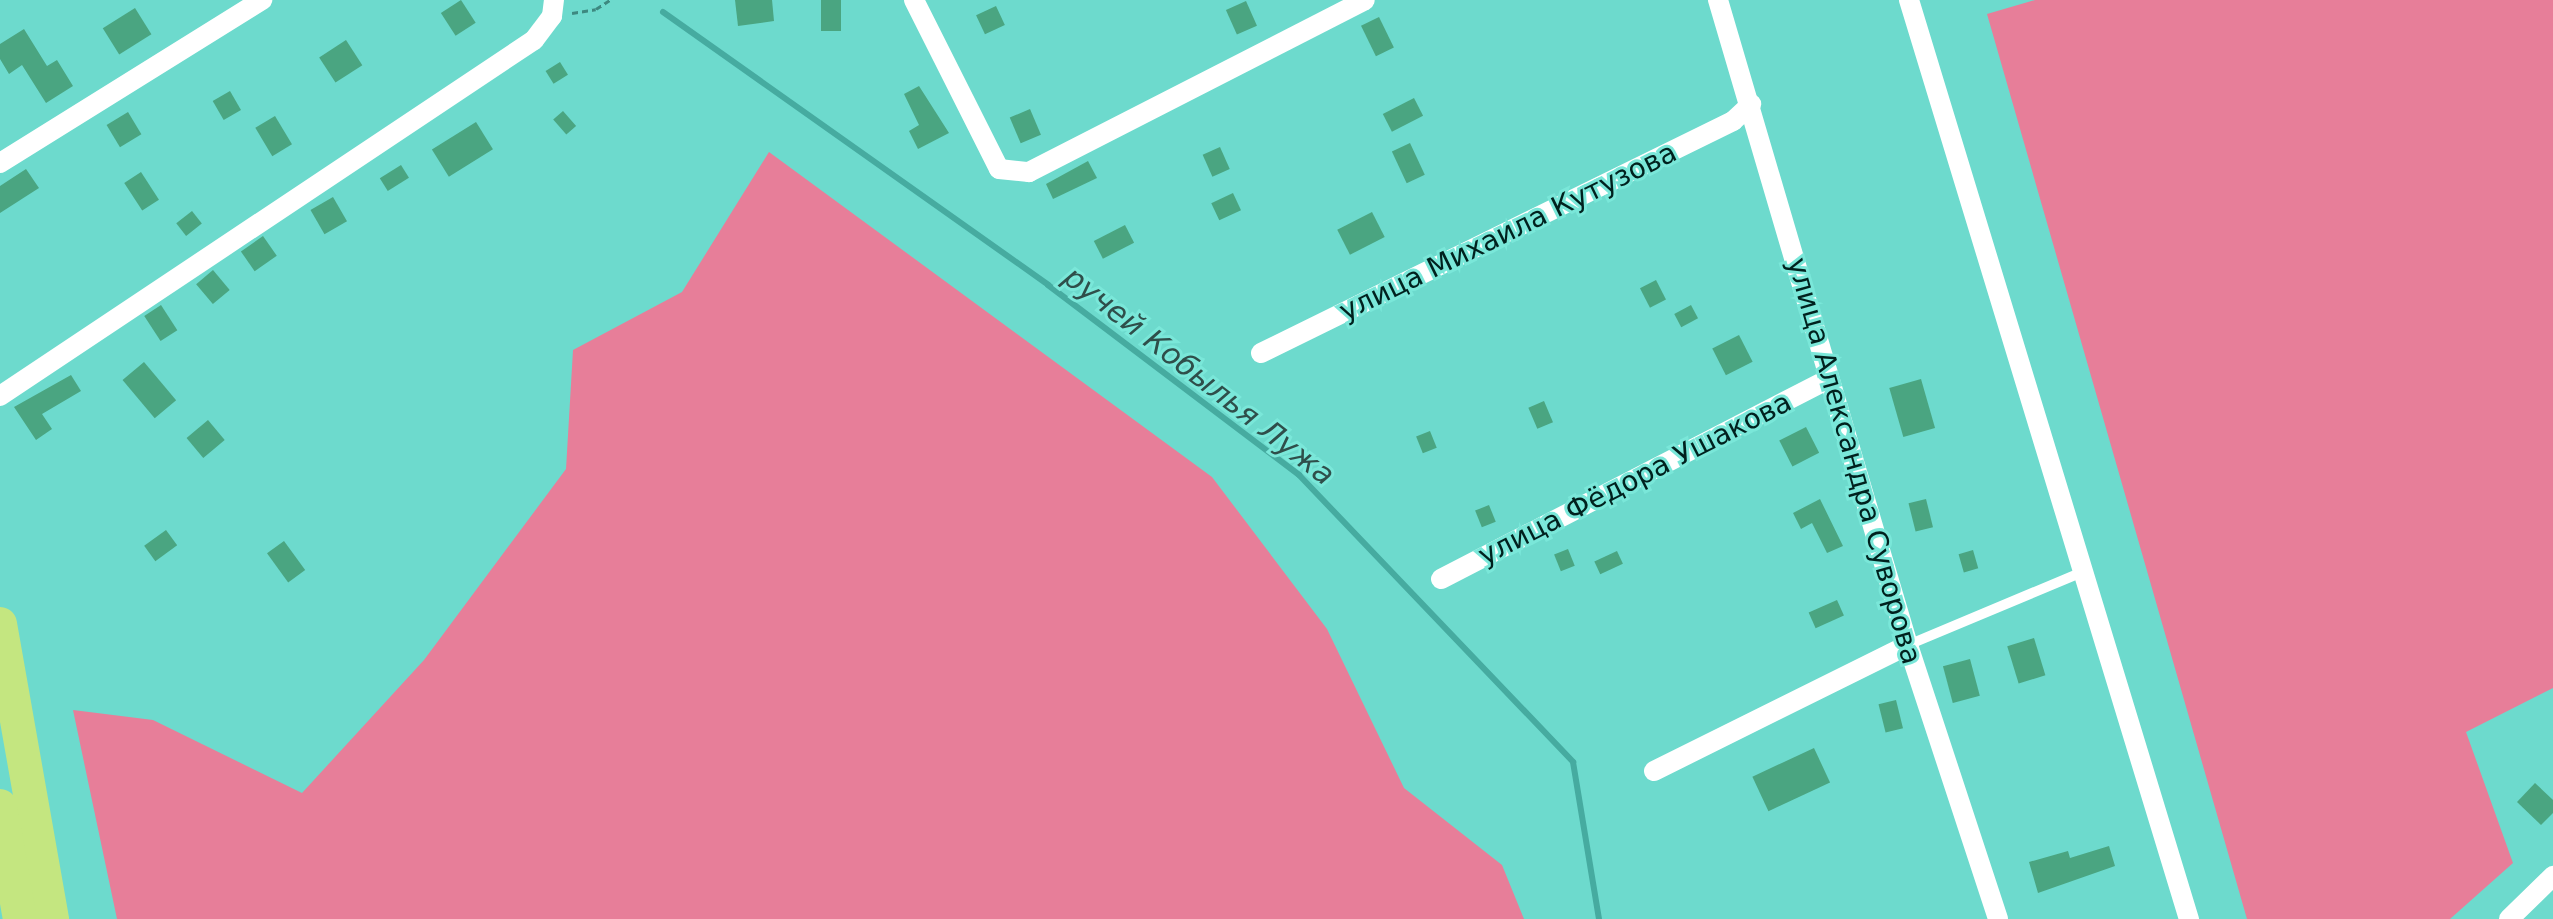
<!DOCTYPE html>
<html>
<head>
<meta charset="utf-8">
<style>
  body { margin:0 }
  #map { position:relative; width:2553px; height:919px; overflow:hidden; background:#6ddacd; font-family:"DejaVu Sans",sans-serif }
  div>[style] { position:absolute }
  .green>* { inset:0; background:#e77e99 }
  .stream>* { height:6px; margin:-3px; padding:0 3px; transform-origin:3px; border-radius:3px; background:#46aba0 }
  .building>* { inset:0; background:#4aa581; transform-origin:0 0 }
  .path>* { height:3px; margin-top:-1.5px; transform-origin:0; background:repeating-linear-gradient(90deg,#3d8980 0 6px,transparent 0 10px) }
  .service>* { height:10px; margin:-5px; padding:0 5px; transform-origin:5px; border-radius:5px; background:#fff }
  .minor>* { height:20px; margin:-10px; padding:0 10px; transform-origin:10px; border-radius:10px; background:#fff }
  .trunk>* { height:34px; margin:-17px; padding:0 17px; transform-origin:17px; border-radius:17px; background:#c4e680 }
  span { translate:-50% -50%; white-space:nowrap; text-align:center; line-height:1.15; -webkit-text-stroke:6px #7ae7d9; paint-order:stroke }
  .street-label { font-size:28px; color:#00211e }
  .water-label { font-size:30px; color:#2f4e4a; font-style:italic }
</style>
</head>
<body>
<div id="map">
  <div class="green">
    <div style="clip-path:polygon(2035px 0,2553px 0,2553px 688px,2466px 732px,2513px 863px,2450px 919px,2247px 919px,1987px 14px)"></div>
    <div style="clip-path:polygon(769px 152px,1212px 477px,1327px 629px,1404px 788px,1502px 865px,1524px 919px,117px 919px,73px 710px,153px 720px,302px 793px,424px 660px,566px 469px,573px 350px,682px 292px)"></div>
  </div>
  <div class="stream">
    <div style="left:663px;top:12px;width:472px;rotate:35.3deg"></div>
    <div style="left:1048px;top:285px;width:315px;rotate:37.1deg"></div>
    <div style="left:1299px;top:475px;width:397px;rotate:46.3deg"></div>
    <div style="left:1573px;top:762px;width:159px;rotate:80.6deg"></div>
  </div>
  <div class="building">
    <div style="left:461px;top:0;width:27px;height:24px;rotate:57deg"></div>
    <div style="clip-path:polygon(735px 0,772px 0,774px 21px,738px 26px)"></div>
    <div style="left:821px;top:0;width:20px;height:31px"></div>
    <div style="left:1246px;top:1px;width:27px;height:22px;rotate:66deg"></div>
    <div style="left:996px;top:6px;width:21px;height:22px;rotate:65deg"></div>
    <div style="left:135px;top:8px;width:31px;height:38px;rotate:58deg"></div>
    <div style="left:1379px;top:17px;width:34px;height:20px;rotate:64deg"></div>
    <div style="clip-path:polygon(24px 29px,47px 66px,57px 60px,73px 86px,46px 103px,22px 65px,9px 74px,0 59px,0 44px)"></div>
    <div style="left:346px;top:40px;width:30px;height:32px;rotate:57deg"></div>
    <div style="left:560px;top:62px;width:15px;height:17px;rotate:58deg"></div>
    <div style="clip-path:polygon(919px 86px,949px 133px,918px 149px,909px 131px,919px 125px,904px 94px)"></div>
    <div style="left:230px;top:91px;width:22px;height:20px;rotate:60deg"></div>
    <div style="left:1414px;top:98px;width:20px;height:35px;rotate:63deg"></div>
    <div style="left:1030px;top:109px;width:28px;height:22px;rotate:67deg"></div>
    <div style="left:563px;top:111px;width:20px;height:13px;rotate:49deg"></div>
    <div style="left:128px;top:112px;width:26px;height:25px;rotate:59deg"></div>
    <div style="left:275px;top:116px;width:33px;height:23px;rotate:59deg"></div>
    <div style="left:476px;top:122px;width:32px;height:52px;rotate:58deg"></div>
    <div style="left:1410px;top:143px;width:35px;height:20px;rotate:65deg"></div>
    <div style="left:1220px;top:147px;width:24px;height:19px;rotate:66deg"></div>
    <div style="clip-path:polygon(1088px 161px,1097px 178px,1053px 199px,1046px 184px)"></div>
    <div style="left:401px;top:165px;width:15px;height:25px;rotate:58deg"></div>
    <div style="clip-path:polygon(26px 169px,39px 188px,0 213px,0 186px)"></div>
    <div style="left:141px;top:172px;width:33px;height:20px;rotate:57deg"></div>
    <div style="left:1233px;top:193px;width:19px;height:24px;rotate:65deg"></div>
    <div style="left:333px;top:197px;width:28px;height:26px;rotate:60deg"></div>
    <div style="left:192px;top:211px;width:16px;height:20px;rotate:52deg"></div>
    <div style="left:1372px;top:212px;width:28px;height:39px;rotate:63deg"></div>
    <div style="left:1125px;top:225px;width:20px;height:35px;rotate:63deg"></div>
    <div style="left:263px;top:236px;width:24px;height:27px;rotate:55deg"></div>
    <div style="left:213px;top:270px;width:26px;height:22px;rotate:50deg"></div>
    <div style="left:1656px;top:280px;width:22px;height:18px;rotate:63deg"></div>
    <div style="left:161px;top:305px;width:30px;height:20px;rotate:57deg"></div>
    <div style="left:1691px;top:305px;width:15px;height:19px;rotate:62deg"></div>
    <div style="left:1739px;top:335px;width:30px;height:30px;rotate:63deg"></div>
    <div style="left:144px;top:362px;width:50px;height:28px;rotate:50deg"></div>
    <div style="clip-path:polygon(71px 375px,81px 391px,42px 414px,52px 429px,36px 440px,14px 407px)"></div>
    <div style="left:1921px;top:379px;width:51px;height:33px;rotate:74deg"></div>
    <div style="left:1544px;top:401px;width:23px;height:17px;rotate:67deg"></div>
    <div style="left:208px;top:420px;width:26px;height:28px;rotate:50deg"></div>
    <div style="left:1806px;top:427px;width:29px;height:30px;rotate:63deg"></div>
    <div style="left:1430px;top:431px;width:18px;height:15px;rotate:68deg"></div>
    <div style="clip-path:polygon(1820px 499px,1843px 546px,1827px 553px,1812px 523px,1801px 529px,1793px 513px)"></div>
    <div style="left:1926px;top:499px;width:29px;height:18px;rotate:76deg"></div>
    <div style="left:1489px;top:505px;width:18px;height:15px;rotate:68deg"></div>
    <div style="left:166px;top:530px;width:19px;height:27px;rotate:54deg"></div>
    <div style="left:284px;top:541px;width:36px;height:21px;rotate:54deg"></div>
    <div style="left:1568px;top:549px;width:18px;height:15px;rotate:68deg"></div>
    <div style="left:1973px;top:550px;width:19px;height:15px;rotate:74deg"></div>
    <div style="left:1617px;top:551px;width:14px;height:25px;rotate:65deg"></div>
    <div style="left:1837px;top:600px;width:17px;height:31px;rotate:66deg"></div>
    <div style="left:2034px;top:638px;width:39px;height:28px;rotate:73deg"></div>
    <div style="left:1970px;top:659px;width:38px;height:28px;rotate:75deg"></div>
    <div style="left:1896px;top:700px;width:29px;height:18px;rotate:76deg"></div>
    <div style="left:1814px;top:748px;width:38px;height:68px;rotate:65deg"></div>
    <div style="clip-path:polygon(2535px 783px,2553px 800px,2553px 813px,2541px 825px,2517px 802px)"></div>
    <div style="clip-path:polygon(2109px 846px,2115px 866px,2038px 893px,2029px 862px,2068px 851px,2070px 858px)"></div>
  </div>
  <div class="path">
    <div style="left:572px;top:13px;width:24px;rotate:-9deg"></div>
    <div style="left:596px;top:9px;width:17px;rotate:-33deg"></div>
  </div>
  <div class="service">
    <div style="left:1908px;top:645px;width:192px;rotate:-22.7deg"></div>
  </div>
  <div class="minor">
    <div style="left:914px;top:0;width:189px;rotate:63.3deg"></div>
    <div style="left:999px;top:169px;width:30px;rotate:6deg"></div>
    <div style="left:1029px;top:172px;width:377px;rotate:-27.1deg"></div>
    <div style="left:1718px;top:0;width:672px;rotate:73.59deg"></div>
    <div style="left:1908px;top:645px;width:288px;rotate:71.8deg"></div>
    <div style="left:1909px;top:0;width:961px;rotate:73.06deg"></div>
    <div style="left:0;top:163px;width:309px;rotate:-31.9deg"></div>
    <div style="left:1261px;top:353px;width:526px;rotate:-26.18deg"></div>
    <div style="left:1733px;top:121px;width:25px;rotate:-43deg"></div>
    <div style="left:0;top:396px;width:642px;rotate:-33.69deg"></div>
    <div style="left:534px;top:40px;width:30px;rotate:-53deg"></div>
    <div style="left:552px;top:16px;width:16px;rotate:-83deg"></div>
    <div style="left:1441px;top:579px;width:436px;rotate:-27.3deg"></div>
    <div style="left:1654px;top:771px;width:284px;rotate:-26.4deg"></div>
    <div style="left:2509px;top:919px;width:62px;rotate:-44.3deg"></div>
  </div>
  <div class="trunk">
    <div style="left:0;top:624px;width:300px;rotate:80deg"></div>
    <div style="left:0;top:806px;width:115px;rotate:80deg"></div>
  </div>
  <div class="street-label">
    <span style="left:1508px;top:232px;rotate:-26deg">улица Михаила Кутузова</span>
    <span style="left:1854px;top:461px;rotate:74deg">улица Александра Суворова</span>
    <span style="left:1635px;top:479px;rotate:-27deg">улица Фёдора Ушакова</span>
  </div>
  <div class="water-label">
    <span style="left:1199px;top:376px;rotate:38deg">ручей Кобылья Лужа</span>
  </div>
</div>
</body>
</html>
